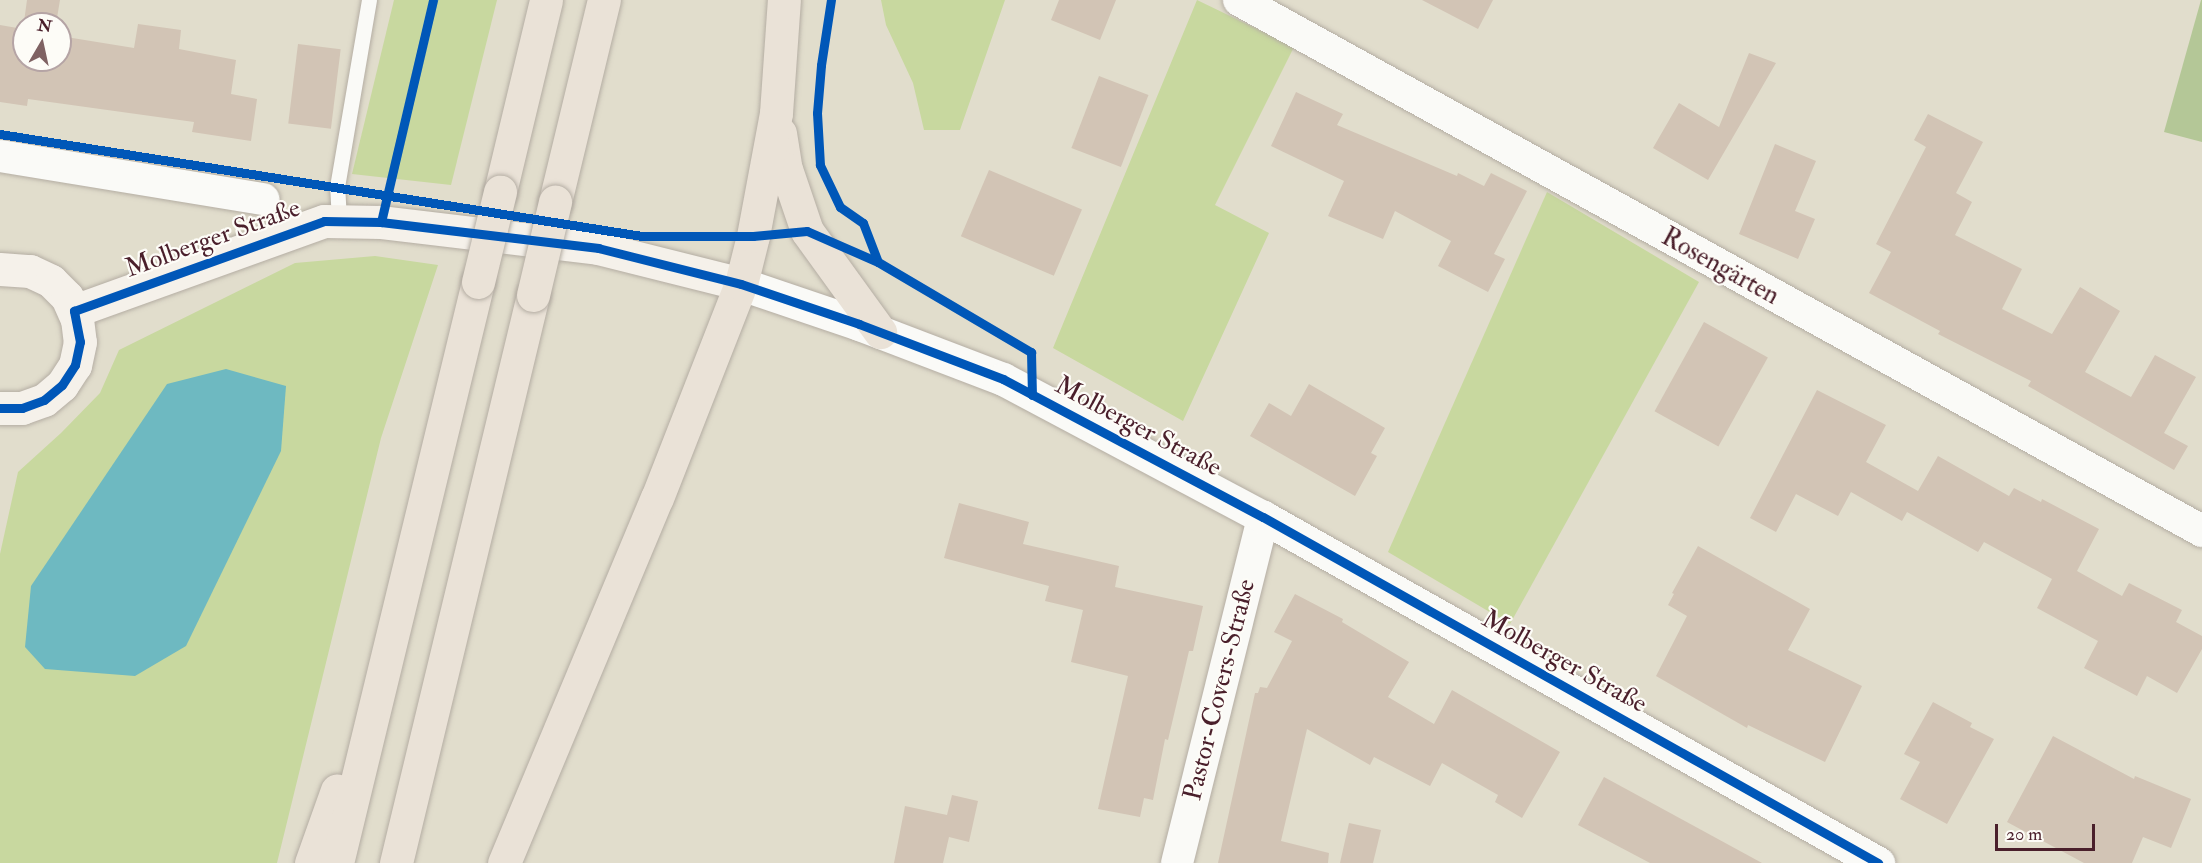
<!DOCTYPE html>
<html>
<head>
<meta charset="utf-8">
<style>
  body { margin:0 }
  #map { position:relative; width:2202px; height:863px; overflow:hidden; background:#e1ddcc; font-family:"IM FELL Double Pica",serif }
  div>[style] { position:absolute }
  .green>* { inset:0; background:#c8d89f }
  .forest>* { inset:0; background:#b4c797 }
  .water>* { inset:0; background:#6eb9c1 }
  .building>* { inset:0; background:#d2c4b5; transform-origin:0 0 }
  .roads { filter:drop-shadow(0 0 2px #b4ada3) drop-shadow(0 0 2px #b4ada3) }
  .service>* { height:15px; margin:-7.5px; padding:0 7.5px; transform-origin:7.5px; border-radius:7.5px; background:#fafaf7 }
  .minor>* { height:32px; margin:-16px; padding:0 16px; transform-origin:16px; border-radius:16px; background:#fafaf7 }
  .tertiary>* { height:33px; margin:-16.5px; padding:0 16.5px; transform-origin:16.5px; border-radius:16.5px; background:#fafaf7 }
  .secondary>* { height:33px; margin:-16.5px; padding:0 16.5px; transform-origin:16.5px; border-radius:16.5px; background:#f5f1ea }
  .trunk>* { height:33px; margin:-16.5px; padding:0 16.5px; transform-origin:16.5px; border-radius:16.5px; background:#eae2d7 }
  .bridges { filter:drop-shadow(0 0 2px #b4ada3) drop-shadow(0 0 2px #b4ada3) }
  .trunk-bridge>* { height:33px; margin:-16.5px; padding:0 16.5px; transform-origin:16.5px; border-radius:16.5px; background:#eae2d7 }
  .cycleway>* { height:9px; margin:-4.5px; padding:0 4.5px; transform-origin:4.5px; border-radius:4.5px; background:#0057b8 }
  span { translate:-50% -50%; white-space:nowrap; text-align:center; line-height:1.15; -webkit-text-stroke:4.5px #fdfcf7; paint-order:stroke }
  .street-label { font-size:26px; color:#4a1f2b }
  .north { position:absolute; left:12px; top:12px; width:60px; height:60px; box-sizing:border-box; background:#fdfcf7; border:2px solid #b5a4a5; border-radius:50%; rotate:9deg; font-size:16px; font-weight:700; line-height:24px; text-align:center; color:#4a1f2b }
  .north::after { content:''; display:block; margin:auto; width:21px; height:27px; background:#7f6263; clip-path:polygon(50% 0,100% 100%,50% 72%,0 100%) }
  .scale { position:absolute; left:1995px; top:824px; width:100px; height:27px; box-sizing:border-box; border:3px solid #4a1f2b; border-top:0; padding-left:8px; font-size:18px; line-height:21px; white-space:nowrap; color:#4a1f2b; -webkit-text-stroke:4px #fdfcf7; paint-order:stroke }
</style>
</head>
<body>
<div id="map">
  <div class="green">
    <div style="clip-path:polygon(394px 0,497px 0,451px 185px,352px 174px)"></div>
    <div style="clip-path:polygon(881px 0,1005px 0,960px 130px,924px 130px,913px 83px,886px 25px)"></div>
    <div style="clip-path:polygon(1197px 0,1294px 47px,1215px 205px,1269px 233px,1183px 421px,1053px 348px)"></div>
    <div style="clip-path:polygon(1547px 192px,1699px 282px,1510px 624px,1388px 552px)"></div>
    <div style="clip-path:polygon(375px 256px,438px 265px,381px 438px,277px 863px,0 863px,0 554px,18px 472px,61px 433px,100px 393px,119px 350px,295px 263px)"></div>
  </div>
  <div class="forest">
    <div style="clip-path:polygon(2201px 0,2202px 0,2202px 142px,2164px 132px)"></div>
  </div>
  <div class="water">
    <div style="clip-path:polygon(226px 369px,286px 386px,281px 451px,186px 646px,135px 676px,45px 669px,25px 647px,31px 586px,167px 384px)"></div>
  </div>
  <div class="building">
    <div style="clip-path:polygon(27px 0,60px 0,56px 24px,24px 24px,24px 60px,60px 60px,60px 36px,134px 48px,138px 24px,181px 30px,179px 49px,236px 60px,231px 94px,257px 99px,251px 141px,192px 132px,194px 122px,28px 99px,27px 106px,0 102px,0 25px,23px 29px)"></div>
    <div style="clip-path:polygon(1059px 0,1116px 0,1100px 40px,1051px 20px)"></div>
    <div style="clip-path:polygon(1422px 0,1493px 0,1478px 29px)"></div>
    <div style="left:298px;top:44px;width:43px;height:80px;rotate:7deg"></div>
    <div style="clip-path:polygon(1749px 53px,1776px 63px,1708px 180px,1653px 148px,1679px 103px,1719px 127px)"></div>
    <div style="left:1099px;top:76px;width:53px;height:77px;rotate:21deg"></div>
    <div style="clip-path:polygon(1296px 92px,1343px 114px,1337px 125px,1457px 176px,1458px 173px,1484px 186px,1491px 173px,1527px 191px,1494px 254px,1505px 259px,1488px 292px,1438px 266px,1451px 241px,1395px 211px,1383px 239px,1328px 216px,1344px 181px,1271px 146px)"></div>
    <div style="clip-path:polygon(1928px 114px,1983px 142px,1956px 193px,1972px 202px,1955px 235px,2022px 269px,2002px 309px,2052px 334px,2080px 287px,2120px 311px,2085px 372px,2131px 397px,2155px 355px,2196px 377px,2164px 433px,2188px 446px,2174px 470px,2028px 386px,2031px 381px,1938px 334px,1940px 331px,1869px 293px,1891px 252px,1876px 244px,1926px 147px,1914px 140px)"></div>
    <div style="clip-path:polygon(1775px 144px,1816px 161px,1795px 211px,1815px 219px,1798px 259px,1739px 234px)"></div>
    <div style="left:989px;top:170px;width:101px;height:72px;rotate:23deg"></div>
    <div style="left:1704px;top:322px;width:73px;height:102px;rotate:29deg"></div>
    <div style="clip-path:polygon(1309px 384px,1385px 428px,1371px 453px,1377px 456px,1355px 496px,1250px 436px,1269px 403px,1291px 416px)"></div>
    <div style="clip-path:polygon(1817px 390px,1886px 425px,1866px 462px,1918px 491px,1938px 456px,2009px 496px,2014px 488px,2041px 502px,2042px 499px,2099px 529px,2077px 571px,2122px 596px,2129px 583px,2182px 610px,2176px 622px,2202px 636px,2202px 649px,2177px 693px,2147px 676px,2137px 696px,2084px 668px,2098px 641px,2037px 608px,2052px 579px,1984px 542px,1978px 552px,1907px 512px,1902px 521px,1851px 492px,1838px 516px,1796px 494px,1776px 532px,1750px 518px)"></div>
    <div style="clip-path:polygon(959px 503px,1029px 522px,1023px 544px,1119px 566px,1115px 587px,1203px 606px,1193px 651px,1189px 651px,1168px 740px,1165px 739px,1153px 800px,1144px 798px,1140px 817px,1098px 809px,1128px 676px,1071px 662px,1083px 610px,1045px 601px,1049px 586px,944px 558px)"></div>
    <div style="clip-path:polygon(1698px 546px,1810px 609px,1788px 650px,1862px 686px,1825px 762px,1748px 725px,1747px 728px,1656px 676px,1687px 616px,1668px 605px,1674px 594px,1672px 593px)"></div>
    <div style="clip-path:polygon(1295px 594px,1343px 619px,1342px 622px,1409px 662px,1388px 697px,1434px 724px,1452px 690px,1560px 752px,1522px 818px,1495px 802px,1498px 795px,1442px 763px,1430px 786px,1374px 757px,1370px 765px,1307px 729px,1281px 841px,1329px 853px,1328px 863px,1218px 863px,1255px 693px,1258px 693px,1260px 687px,1267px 688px,1292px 641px,1274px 632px)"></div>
    <div style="clip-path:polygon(1933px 702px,1972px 723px,1970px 727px,1994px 739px,1947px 824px,1900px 799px,1920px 762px,1904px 754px)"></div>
    <div style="clip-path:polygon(2053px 736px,2134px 779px,2135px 776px,2191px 799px,2171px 848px,2143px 837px,2132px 863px,2084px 863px,2007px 822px)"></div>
    <div style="clip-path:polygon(1604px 777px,1650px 802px,1762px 863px,1650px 863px,1578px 825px)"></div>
    <div style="clip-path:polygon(952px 795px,978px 801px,969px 842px,949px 837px,943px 863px,894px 863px,905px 806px,947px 815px)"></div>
    <div style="clip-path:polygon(1349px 823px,1381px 830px,1373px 863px,1340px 863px)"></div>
  </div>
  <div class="roads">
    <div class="service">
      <div style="left:339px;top:221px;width:34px;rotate:-93deg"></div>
      <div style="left:337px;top:187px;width:190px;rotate:-80.3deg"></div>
    </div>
    <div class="minor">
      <div style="left:1239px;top:0;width:1100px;rotate:28.87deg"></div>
      <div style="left:0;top:156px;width:267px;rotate:9.3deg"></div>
      <div style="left:1177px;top:863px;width:357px;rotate:-76deg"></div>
    </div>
    <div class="tertiary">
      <div style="left:741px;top:284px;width:125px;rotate:18.7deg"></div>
      <div style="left:859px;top:324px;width:154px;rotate:20.9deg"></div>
      <div style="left:1003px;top:379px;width:294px;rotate:28deg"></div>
      <div style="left:1263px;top:517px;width:706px;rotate:29.36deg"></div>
    </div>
    <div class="secondary">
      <div style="left:0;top:269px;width:30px;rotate:4deg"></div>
      <div style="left:30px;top:271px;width:23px;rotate:25deg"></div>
      <div style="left:51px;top:281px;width:23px;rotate:45deg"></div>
      <div style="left:67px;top:297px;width:24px;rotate:66deg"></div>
      <div style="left:77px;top:319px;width:23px;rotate:83deg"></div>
      <div style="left:80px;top:342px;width:24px;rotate:102deg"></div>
      <div style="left:75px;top:365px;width:24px;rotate:123deg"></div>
      <div style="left:62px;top:385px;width:23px;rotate:140deg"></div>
      <div style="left:44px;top:400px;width:23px;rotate:160deg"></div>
      <div style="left:22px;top:408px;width:22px;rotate:180deg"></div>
      <div style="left:74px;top:311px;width:266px;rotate:-19.8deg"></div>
      <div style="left:324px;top:221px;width:57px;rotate:1deg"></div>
      <div style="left:381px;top:222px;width:219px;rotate:6.8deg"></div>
      <div style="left:598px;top:248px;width:147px;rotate:14.1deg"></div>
    </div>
    <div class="trunk">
      <div style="left:780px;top:133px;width:36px;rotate:81deg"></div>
      <div style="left:786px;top:169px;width:65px;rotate:71.3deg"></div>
      <div style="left:807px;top:231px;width:125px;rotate:54.1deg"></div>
      <div style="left:500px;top:192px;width:197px;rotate:-76.5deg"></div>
      <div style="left:555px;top:202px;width:208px;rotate:-76.4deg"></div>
      <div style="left:311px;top:863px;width:77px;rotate:-70.4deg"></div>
      <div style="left:337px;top:863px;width:598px;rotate:-76.36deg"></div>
      <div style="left:396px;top:863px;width:584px;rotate:-76.44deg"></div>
      <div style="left:504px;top:863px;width:396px;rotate:-67.3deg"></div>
      <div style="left:657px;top:498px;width:230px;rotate:-68.6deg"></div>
      <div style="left:741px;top:284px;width:49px;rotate:-76deg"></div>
      <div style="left:753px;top:236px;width:125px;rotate:-79.4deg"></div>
      <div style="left:776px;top:113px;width:113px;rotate:-86deg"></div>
    </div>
  </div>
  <div class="bridges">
    <div class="trunk-bridge">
      <div style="left:478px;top:282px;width:93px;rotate:-76.3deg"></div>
      <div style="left:533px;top:295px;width:96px;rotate:-76.7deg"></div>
    </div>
  </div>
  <div class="cycleway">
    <div style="left:0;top:134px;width:650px;rotate:9.03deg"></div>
    <div style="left:642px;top:236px;width:111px"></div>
    <div style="left:753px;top:236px;width:54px;rotate:-5.3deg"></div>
    <div style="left:807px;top:231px;width:77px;rotate:23.6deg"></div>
    <div style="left:878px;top:262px;width:42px;rotate:-111deg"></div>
    <div style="left:863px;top:223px;width:28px;rotate:-145deg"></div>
    <div style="left:840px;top:207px;width:47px;rotate:-115.5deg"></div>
    <div style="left:820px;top:165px;width:52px;rotate:-93.3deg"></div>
    <div style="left:817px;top:113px;width:48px;rotate:-85.2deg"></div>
    <div style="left:821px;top:65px;width:66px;rotate:-81.3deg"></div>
    <div style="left:381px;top:222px;width:228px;rotate:-76.8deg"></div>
    <div style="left:878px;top:262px;width:178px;rotate:30.5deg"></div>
    <div style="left:1031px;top:352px;width:43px;rotate:88.7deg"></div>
    <div style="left:0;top:408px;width:22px"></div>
    <div style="left:22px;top:408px;width:23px;rotate:-20deg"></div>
    <div style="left:44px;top:400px;width:23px;rotate:-40deg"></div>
    <div style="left:62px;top:385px;width:24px;rotate:-57deg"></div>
    <div style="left:75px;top:365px;width:24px;rotate:-78deg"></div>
    <div style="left:80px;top:342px;width:32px;rotate:-101deg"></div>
    <div style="left:74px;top:311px;width:266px;rotate:-19.8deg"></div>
    <div style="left:324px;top:221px;width:57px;rotate:1deg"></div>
    <div style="left:381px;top:222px;width:219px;rotate:6.8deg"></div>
    <div style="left:598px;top:248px;width:147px;rotate:14.1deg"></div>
    <div style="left:741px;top:284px;width:125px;rotate:18.7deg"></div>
    <div style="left:859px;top:324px;width:154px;rotate:20.9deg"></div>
    <div style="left:1003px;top:379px;width:294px;rotate:28deg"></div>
    <div style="left:1263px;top:517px;width:706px;rotate:29.36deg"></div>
  </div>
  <div class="street-label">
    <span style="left:213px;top:239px;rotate:-20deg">Molberger Straße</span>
    <span style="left:1720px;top:267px;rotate:29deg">Rosengärten</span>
    <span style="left:1138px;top:427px;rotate:28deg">Molberger Straße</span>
    <span style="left:1564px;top:662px;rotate:29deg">Molberger Straße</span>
    <span style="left:1220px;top:690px;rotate:-76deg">Pastor-Covers-Straße</span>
  </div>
  <div class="north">N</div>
  <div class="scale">20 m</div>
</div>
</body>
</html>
